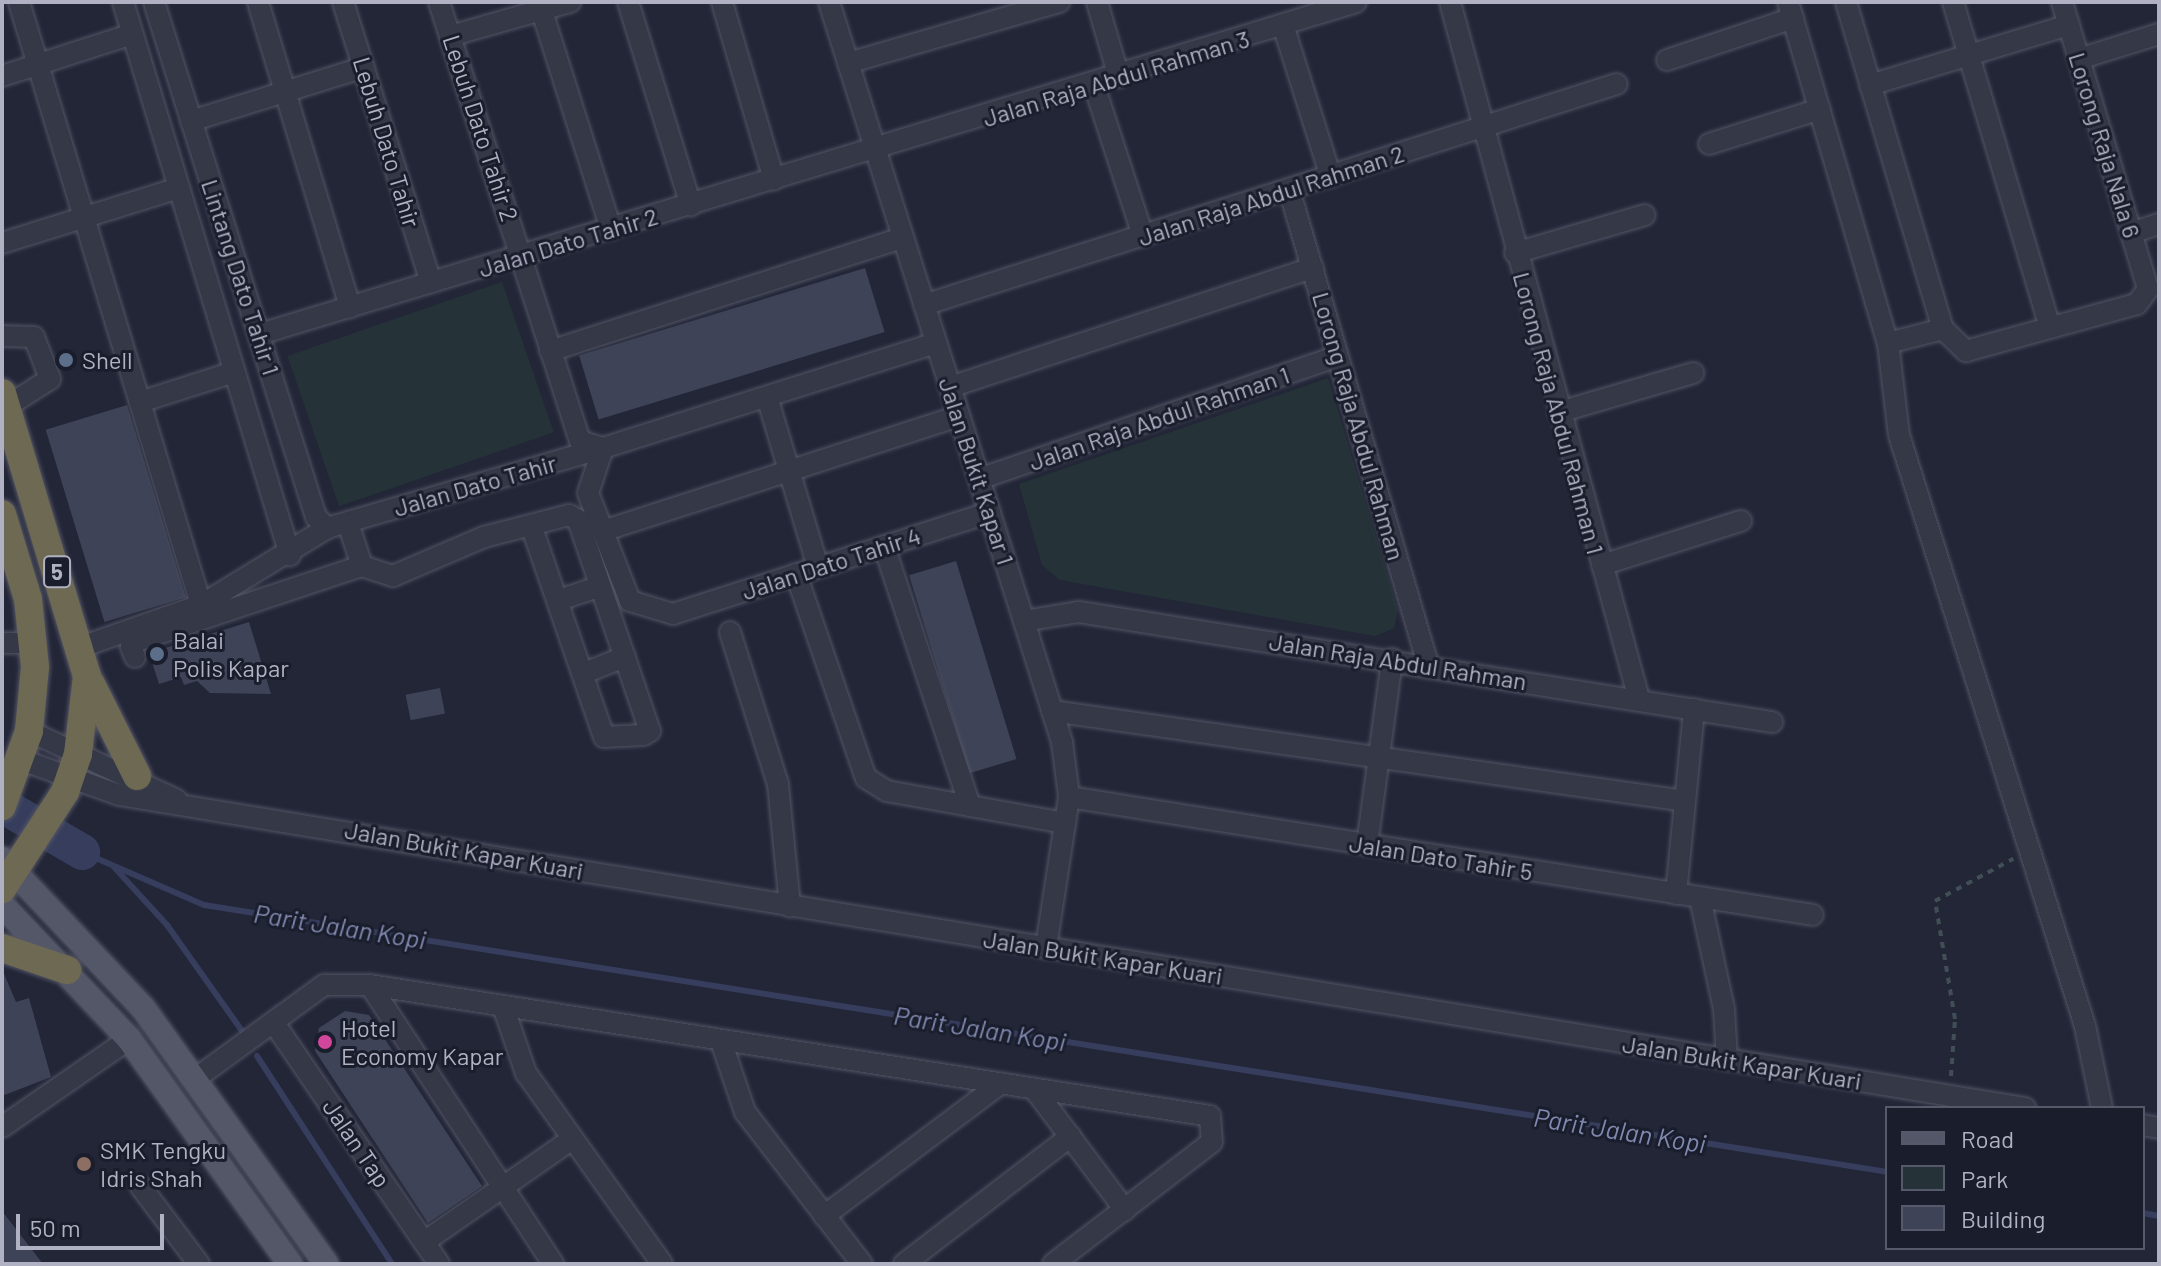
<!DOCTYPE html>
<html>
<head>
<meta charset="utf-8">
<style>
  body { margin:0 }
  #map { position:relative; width:2161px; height:1266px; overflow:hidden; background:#222637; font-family:Barlow,sans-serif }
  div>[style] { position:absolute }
  .green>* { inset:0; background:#253339; transform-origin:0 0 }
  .stream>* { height:6px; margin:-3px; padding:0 3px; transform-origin:3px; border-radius:3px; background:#363d5d }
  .river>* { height:36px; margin:-18px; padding:0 18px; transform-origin:18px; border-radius:18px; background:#363d5d }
  .building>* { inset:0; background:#3e4357; transform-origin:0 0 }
  .path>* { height:4px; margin-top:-2px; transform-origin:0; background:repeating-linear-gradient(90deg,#414e55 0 6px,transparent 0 12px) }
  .roads { filter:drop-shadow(0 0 2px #535565) drop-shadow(0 0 2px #535565) }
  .minor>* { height:20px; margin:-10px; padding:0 10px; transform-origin:10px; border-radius:10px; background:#353847 }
  .major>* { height:24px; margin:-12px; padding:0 12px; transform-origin:12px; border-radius:12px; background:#535768 }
  .highway>* { height:28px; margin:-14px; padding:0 14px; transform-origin:14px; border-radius:14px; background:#6d6952 }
  .dots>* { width:22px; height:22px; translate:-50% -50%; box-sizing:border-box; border:4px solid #1a1d2c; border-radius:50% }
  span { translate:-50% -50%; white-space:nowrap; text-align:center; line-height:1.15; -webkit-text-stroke:6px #1a1d2c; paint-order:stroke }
  .shield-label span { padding:2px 6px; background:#1a1d2c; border:2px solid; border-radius:6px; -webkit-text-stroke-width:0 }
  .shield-label { font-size:22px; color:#b0b2c4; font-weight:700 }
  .street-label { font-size:24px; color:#b0b2c4 }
  .poi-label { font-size:24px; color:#b0b2c4 }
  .left { translate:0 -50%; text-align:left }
  .water-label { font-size:26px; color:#8089af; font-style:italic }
  .frame { position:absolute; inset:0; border:4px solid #b0b2c4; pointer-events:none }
  .legend { position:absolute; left:1885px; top:1106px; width:260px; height:144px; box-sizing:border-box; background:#1a1d2c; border:2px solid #565969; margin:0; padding:10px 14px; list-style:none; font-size:24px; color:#b0b2c4 }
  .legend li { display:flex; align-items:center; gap:16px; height:40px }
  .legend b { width:40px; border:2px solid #565969 }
  .scale { position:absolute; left:16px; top:1214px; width:148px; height:36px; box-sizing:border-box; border:4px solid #b0b2c4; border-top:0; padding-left:10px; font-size:24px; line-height:28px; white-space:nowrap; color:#b0b2c4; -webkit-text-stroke:6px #1a1d2c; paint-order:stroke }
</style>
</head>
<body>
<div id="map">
  <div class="green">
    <div style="left:502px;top:282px;width:159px;height:227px;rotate:71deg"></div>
    <div style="clip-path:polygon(1328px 378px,1398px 610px,1394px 628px,1375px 636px,1060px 580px,1042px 565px,1019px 484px)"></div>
  </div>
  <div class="stream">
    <div style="left:82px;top:852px;width:133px;rotate:23.5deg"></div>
    <div style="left:204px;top:905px;width:1704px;rotate:9.01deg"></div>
    <div style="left:114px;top:867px;width:79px;rotate:47.6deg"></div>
    <div style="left:167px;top:925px;width:130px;rotate:54.7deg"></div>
    <div style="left:257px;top:1056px;width:248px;rotate:57deg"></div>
    <div style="left:2143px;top:1213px;width:16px;rotate:11deg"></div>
  </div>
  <div class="river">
    <div style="left:2px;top:805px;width:93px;rotate:30.4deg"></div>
  </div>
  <div class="building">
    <div style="left:865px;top:268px;width:67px;height:299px;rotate:73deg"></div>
    <div style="left:127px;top:405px;width:201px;height:85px;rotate:73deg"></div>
    <div style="left:956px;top:561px;width:207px;height:49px;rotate:73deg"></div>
    <div style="clip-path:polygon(249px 622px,271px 694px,210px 693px,197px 681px,184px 685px,181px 677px,159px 684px,149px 653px)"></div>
    <div style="left:440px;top:688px;width:26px;height:35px;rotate:79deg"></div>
    <div style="clip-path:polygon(2px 969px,16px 1002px,29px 998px,51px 1077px,2px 1096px)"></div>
    <div style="clip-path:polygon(345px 1011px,369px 1015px,482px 1186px,428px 1223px,315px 1051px,319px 1028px)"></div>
    <div style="clip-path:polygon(2px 1211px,43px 1264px,2px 1264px)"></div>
  </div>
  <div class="path">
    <div style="left:1951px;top:1076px;width:57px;rotate:-86deg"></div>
    <div style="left:1955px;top:1019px;width:120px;rotate:-99.6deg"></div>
    <div style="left:1935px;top:901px;width:89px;rotate:-28.3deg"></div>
  </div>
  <div class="roads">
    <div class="minor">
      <div style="left:19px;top:2px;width:630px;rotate:73.2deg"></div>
      <div style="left:123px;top:2px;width:578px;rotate:73.2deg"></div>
      <div style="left:154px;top:2px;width:540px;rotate:72.54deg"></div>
      <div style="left:316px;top:517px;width:16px;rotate:45deg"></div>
      <div style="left:327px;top:528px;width:287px;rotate:-16.2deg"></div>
      <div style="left:258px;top:2px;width:319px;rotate:73.2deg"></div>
      <div style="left:343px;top:2px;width:294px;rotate:72.6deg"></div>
      <div style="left:439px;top:2px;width:461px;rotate:72.2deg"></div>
      <div style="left:580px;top:441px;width:24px;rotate:17deg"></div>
      <div style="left:603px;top:448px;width:349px;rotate:-17.5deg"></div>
      <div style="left:539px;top:2px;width:238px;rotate:72.4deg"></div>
      <div style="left:628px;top:2px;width:213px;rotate:72.8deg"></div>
      <div style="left:722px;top:2px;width:185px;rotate:73.7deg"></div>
      <div style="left:829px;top:2px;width:776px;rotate:72.52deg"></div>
      <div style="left:1062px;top:742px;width:55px;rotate:82.7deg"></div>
      <div style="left:1069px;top:797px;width:153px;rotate:98.7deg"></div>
      <div style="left:1097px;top:2px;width:78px;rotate:73.7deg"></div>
      <div style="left:1450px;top:2px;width:722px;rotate:74.83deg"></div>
      <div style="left:1788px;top:2px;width:355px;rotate:73.7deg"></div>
      <div style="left:1888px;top:343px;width:93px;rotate:83.2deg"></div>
      <div style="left:1899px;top:435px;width:620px;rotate:72.53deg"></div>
      <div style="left:2085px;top:1026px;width:84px;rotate:78.3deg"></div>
      <div style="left:1846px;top:2px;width:341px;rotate:73.5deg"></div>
      <div style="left:1943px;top:329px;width:32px;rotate:44deg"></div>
      <div style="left:1966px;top:351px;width:177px;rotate:-15.4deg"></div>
      <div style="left:2137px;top:304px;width:19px;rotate:-54deg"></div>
      <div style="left:2148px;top:289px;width:300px;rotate:-106.7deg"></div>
      <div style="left:1953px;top:2px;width:340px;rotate:73.4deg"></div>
      <div style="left:1283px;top:25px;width:159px;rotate:72.5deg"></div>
      <div style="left:450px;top:36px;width:125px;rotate:-15.8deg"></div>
      <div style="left:2079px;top:59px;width:84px;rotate:-17.4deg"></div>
      <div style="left:1667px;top:60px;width:133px;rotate:-18.4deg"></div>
      <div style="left:848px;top:63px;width:220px;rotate:-16.1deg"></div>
      <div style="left:2px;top:76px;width:137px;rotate:-17.9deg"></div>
      <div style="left:1094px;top:85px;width:159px;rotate:72deg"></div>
      <div style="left:1870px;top:85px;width:208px;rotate:-16.8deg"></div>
      <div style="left:191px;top:121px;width:181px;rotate:-17.3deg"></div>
      <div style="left:1709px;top:144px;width:116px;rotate:-17.5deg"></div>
      <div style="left:1289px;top:189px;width:495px;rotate:73.7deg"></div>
      <div style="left:2131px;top:233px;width:29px;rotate:-18deg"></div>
      <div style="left:2px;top:243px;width:185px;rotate:-17.3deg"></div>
      <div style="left:1515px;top:253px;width:135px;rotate:-16.3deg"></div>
      <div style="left:924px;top:305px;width:727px;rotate:-17.69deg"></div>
      <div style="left:260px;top:334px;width:1145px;rotate:-16.85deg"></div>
      <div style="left:2px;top:336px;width:32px;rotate:2deg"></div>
      <div style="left:34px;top:337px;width:45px;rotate:69.1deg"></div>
      <div style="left:50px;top:379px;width:52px;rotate:147.5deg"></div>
      <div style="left:1888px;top:343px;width:57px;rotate:-14.3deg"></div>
      <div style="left:550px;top:351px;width:371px;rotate:-17.8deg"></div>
      <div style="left:950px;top:387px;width:382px;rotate:-18.2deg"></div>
      <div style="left:767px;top:397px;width:177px;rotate:73.3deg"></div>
      <div style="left:140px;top:402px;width:99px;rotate:-17.7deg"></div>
      <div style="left:1559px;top:412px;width:140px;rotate:-16.2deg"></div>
      <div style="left:603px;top:448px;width:47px;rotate:108.4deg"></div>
      <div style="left:588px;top:493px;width:116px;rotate:68.7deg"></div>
      <div style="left:630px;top:601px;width:45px;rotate:16.8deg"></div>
      <div style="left:673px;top:614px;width:333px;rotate:-17.8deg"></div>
      <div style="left:979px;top:479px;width:379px;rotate:-18.9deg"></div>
      <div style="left:348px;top:523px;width:45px;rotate:72deg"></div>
      <div style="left:362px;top:566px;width:33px;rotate:18deg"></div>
      <div style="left:393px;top:576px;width:99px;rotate:-23.2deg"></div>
      <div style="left:484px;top:537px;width:88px;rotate:-14.5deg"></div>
      <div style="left:569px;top:515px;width:10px;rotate:29deg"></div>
      <div style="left:578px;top:520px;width:223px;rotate:71.2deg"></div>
      <div style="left:650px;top:731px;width:8px;rotate:150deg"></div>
      <div style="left:643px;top:735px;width:39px;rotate:177deg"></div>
      <div style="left:604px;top:737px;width:221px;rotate:-109deg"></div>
      <div style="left:603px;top:531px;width:374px;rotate:-17.9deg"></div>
      <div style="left:884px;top:546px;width:274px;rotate:71.7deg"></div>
      <div style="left:1602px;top:565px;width:146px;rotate:-17.6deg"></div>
      <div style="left:796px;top:574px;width:216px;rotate:71.1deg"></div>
      <div style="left:866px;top:778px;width:25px;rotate:32deg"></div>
      <div style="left:887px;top:791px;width:181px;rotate:10.2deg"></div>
      <div style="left:559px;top:600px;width:41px;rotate:-18.4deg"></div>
      <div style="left:1024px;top:621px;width:56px;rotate:-9.3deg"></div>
      <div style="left:1079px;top:612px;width:702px;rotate:9.02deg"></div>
      <div style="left:730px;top:632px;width:159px;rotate:72.5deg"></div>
      <div style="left:778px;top:784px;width:123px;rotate:84.4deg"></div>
      <div style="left:2px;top:643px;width:33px"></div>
      <div style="left:81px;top:647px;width:127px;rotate:-19.3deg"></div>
      <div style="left:201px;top:605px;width:148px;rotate:-31.4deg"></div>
      <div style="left:135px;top:657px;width:11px;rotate:-112deg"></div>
      <div style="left:131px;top:647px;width:11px;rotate:-41deg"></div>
      <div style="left:139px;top:640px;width:235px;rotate:-18.4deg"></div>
      <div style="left:584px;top:673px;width:44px;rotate:-21.3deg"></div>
      <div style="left:1052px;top:711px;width:639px;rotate:8.09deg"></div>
      <div style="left:29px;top:731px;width:163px;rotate:25deg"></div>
      <div style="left:22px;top:760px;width:103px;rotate:19.8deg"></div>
      <div style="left:119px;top:795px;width:1932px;rotate:9.33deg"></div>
      <div style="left:1069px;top:797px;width:753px;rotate:9.01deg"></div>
      <div style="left:1367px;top:845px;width:188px;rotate:-82.3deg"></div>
      <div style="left:1676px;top:894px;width:186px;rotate:-84.4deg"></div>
      <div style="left:1700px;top:898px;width:114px;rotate:77.8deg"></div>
      <div style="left:1724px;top:1009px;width:51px;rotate:86.6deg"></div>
      <div style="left:370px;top:985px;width:334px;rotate:56.7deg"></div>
      <div style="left:503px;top:1006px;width:71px;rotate:71.1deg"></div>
      <div style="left:526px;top:1073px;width:234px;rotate:54.5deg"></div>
      <div style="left:274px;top:1023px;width:292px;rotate:55.6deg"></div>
      <div style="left:721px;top:1041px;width:75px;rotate:71.3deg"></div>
      <div style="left:745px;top:1112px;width:192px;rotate:52.4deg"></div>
      <div style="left:195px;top:1079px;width:160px;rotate:-36.1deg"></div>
      <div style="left:324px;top:985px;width:46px"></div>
      <div style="left:370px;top:985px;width:850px;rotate:8.86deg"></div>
      <div style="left:1210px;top:1116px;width:26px;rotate:86deg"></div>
      <div style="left:1212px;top:1142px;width:200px;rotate:142.5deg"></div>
      <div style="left:1035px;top:1090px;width:150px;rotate:53.1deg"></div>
      <div style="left:2143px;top:1125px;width:16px;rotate:11deg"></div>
      <div style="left:2px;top:1127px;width:155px;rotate:-34.7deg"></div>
      <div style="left:141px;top:1187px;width:96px;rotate:53deg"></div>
      <div style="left:824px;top:1216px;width:220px;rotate:-36.9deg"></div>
      <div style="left:424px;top:1242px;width:180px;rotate:-34.8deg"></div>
      <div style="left:904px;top:1264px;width:210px;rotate:-37.5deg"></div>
    </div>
    <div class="major">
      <div style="left:2px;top:859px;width:205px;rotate:46.6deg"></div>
      <div style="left:143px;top:1008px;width:315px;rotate:54.4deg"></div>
      <div style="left:2px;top:905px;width:185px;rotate:46.5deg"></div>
      <div style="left:129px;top:1039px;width:277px;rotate:54.4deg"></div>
    </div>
    <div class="highway">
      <div style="left:2px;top:393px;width:295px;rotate:73.3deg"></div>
      <div style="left:87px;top:676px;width:79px;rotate:96.6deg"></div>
      <div style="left:78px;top:754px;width:40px;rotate:108.9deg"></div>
      <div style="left:65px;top:792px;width:116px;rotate:123deg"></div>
      <div style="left:2px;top:514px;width:89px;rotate:73deg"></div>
      <div style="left:28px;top:599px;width:68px;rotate:84.1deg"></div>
      <div style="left:35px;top:667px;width:64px;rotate:95.4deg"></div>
      <div style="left:29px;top:731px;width:80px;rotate:109.8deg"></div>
      <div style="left:91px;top:684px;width:103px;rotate:63.4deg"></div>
      <div style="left:2px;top:948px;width:69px;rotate:18.7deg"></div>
    </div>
  </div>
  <div class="dots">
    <div style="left:66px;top:360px;background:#5c6f8a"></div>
    <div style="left:157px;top:654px;background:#5c6f8a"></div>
    <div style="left:325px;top:1042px;background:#d1479c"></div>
    <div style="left:84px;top:1164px;background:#8d6e63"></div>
  </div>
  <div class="shield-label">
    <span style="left:57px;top:572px">5</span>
  </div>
  <div class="street-label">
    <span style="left:1116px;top:78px;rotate:-17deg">Jalan Raja Abdul Rahman 3</span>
    <span style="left:481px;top:128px;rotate:72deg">Lebuh Dato Tahir 2</span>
    <span style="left:387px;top:142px;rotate:73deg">Lebuh Dato Tahir</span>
    <span style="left:2105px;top:145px;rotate:73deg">Lorong Raja Nala 6</span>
    <span style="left:1271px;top:195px;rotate:-18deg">Jalan Raja Abdul Rahman 2</span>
    <span style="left:568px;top:242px;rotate:-17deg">Jalan Dato Tahir 2</span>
    <span style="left:241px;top:277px;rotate:72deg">Lintang Dato Tahir 1</span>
    <span style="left:1559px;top:413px;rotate:75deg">Lorong Raja Abdul Rahman 1</span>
    <span style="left:1159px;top:418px;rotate:-19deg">Jalan Raja Abdul Rahman 1</span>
    <span style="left:1359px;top:426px;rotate:74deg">Lorong Raja Abdul Rahman</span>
    <span style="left:977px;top:471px;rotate:72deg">Jalan Bukit Kapar 1</span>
    <span style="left:475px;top:485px;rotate:-16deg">Jalan Dato Tahir</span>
    <span style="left:831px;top:563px;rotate:-18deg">Jalan Dato Tahir 4</span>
    <span style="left:1398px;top:661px;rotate:9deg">Jalan Raja Abdul Rahman</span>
    <span style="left:464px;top:850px;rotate:10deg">Jalan Bukit Kapar Kuari</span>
    <span style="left:1441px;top:857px;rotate:9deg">Jalan Dato Tahir 5</span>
    <span style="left:1103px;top:957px;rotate:9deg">Jalan Bukit Kapar Kuari</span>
    <span style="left:1742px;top:1062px;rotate:9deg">Jalan Bukit Kapar Kuari</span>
    <span style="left:357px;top:1143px;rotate:56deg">Jalan Tap</span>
  </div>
  <div class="poi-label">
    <span class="left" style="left:82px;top:360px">Shell</span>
    <span class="left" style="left:173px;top:654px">Balai<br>Polis Kapar</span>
    <span class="left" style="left:341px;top:1042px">Hotel<br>Economy Kapar</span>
    <span class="left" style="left:100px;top:1164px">SMK Tengku<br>Idris Shah</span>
  </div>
  <div class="water-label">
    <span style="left:340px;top:926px;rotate:9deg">Parit Jalan Kopi</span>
    <span style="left:980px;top:1028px;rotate:9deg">Parit Jalan Kopi</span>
    <span style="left:1620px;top:1130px;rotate:9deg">Parit Jalan Kopi</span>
  </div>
  <div class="frame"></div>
  <ul class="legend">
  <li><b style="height:10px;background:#535768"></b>Road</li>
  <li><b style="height:22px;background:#253339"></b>Park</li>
  <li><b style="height:22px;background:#3e4357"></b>Building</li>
  </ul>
  <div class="scale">50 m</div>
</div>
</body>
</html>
